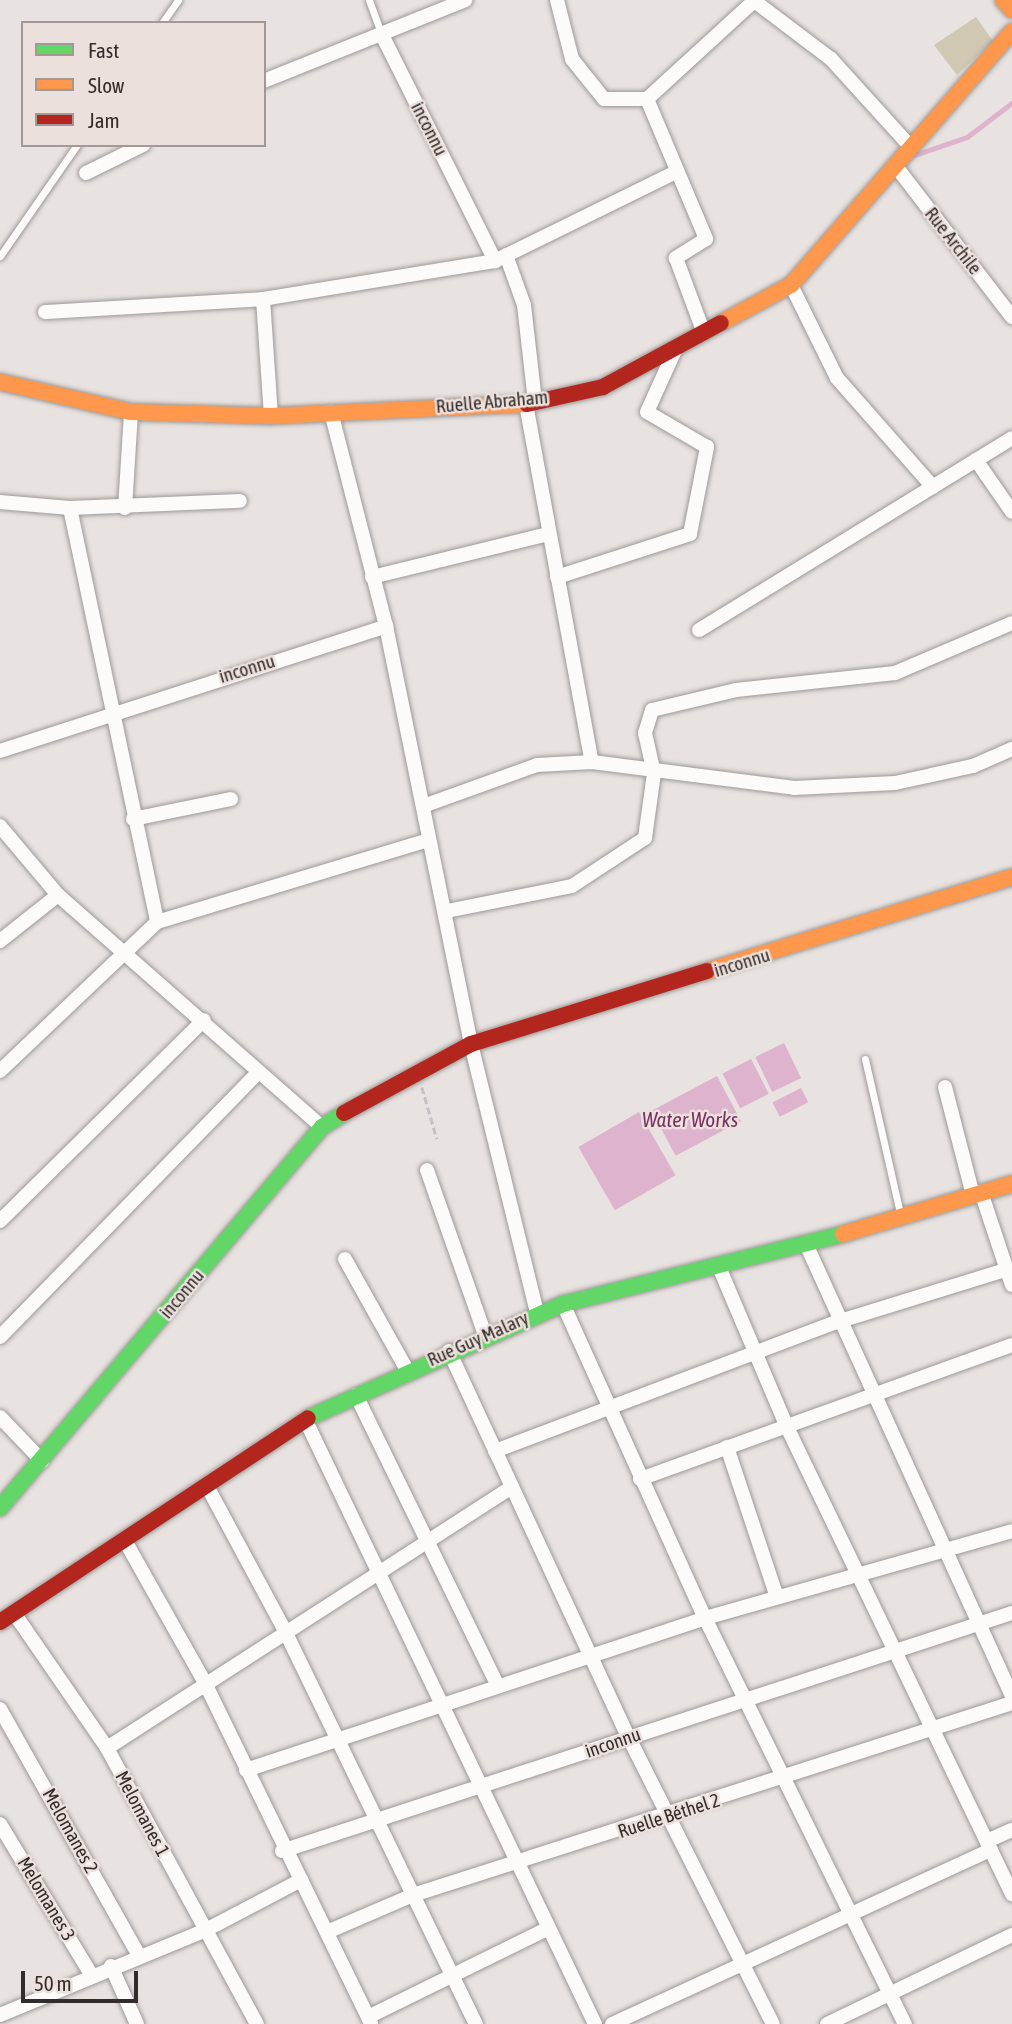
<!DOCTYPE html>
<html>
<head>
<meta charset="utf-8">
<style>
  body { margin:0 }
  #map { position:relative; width:1012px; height:2024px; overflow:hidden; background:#e8e2e0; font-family:"Asap Condensed",sans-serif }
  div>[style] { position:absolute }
  .green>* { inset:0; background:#d1c8b3 }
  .water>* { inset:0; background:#ddb3cd; transform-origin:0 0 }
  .stream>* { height:4.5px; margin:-2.25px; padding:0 2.25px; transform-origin:2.25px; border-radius:2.25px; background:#ddb3cd }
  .path>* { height:2.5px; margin-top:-1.25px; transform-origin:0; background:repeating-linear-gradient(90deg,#c6c2c1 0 7px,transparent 0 10.5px) }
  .roads { filter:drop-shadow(0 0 2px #9d9997) drop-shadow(0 0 2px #9d9997) }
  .lane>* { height:7px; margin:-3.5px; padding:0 3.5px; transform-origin:3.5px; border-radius:3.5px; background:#fcfbfa }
  .street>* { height:14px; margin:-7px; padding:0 7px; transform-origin:7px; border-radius:7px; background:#fcfbfa }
  .fast>* { height:16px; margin:-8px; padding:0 8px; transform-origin:8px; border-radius:8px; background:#63d668 }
  .slow>* { height:16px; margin:-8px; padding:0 8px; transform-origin:8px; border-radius:8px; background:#ff974d }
  .jam>* { height:16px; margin:-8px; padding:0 8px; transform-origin:8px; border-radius:8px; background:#b3261e }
  span { translate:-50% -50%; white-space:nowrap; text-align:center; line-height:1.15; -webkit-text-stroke:5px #ece0dc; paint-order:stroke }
  .street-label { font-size:19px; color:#322d2b }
  .water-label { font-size:21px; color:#763263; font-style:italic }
  .legend { position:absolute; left:21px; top:21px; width:245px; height:126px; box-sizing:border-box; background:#ece0dc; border:2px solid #a29895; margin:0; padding:9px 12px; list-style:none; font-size:21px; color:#322d2b }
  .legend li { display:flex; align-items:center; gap:14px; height:35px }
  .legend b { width:35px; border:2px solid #a29895 }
  .scale { position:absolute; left:21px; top:1971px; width:117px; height:32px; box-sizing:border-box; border:4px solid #322d2b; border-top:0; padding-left:9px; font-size:21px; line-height:24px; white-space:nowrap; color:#322d2b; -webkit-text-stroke:5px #ece0dc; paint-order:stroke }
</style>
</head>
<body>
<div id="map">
  <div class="green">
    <div style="clip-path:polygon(976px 17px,993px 41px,957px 75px,934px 45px)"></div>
  </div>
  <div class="water">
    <div style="left:784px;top:1043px;width:39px;height:32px;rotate:64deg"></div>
    <div style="left:751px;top:1059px;width:39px;height:32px;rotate:63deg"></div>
    <div style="left:717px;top:1076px;width:51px;height:74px;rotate:62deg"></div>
    <div style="left:801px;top:1088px;width:16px;height:32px;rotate:63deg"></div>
    <div style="left:639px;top:1112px;width:73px;height:70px;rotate:60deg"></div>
  </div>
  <div class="stream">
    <div style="left:915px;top:155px;width:55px;rotate:-19.1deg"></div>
    <div style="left:967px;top:137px;width:56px;rotate:-37.1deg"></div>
  </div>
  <div class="path">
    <div style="left:422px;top:1087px;width:54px;rotate:73.9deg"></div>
  </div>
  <div class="roads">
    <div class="lane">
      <div style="left:369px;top:0;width:37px;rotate:70deg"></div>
      <div style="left:162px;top:23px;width:28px;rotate:-55deg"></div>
      <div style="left:0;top:256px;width:135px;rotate:-55.3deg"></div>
      <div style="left:865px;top:1059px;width:163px;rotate:77.2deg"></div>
    </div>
    <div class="street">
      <div style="left:557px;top:0;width:61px;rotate:75.7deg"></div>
      <div style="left:572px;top:59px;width:51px;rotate:51.3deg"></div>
      <div style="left:604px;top:99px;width:43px"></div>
      <div style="left:647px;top:99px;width:145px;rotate:-42.5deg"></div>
      <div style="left:753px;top:0;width:98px;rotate:37.1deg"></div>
      <div style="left:831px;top:59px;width:115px;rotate:47.8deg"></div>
      <div style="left:382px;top:35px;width:253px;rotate:63.4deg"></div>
      <div style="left:264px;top:81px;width:217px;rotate:-21.9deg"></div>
      <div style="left:647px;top:99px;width:152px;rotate:67.1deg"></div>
      <div style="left:706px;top:239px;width:36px;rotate:148deg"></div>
      <div style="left:676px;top:258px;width:75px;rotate:69.6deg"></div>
      <div style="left:898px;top:169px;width:187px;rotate:52.4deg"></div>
      <div style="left:86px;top:173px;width:64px;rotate:-26.2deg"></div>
      <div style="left:506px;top:255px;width:53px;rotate:70.2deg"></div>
      <div style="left:524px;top:305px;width:98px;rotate:83.5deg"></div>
      <div style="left:791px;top:285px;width:104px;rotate:63.7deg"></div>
      <div style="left:837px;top:378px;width:145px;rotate:48.6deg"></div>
      <div style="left:263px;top:299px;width:117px;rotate:86.1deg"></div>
      <div style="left:45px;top:312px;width:218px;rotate:-3.4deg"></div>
      <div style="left:263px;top:299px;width:235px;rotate:-9.3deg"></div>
      <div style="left:495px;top:261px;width:202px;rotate:-26.2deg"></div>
      <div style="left:526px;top:404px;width:364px;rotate:79.6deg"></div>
      <div style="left:331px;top:412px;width:221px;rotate:75.6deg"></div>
      <div style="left:386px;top:626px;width:427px;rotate:78.5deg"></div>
      <div style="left:471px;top:1044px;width:277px;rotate:76.2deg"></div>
      <div style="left:976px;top:460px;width:63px;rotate:55.3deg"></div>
      <div style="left:0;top:502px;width:70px;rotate:4.9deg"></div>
      <div style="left:70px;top:508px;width:170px;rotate:-2.4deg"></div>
      <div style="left:70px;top:508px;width:423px;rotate:78.1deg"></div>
      <div style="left:125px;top:508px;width:96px;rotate:-86.4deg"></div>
      <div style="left:372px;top:577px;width:182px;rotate:-13.7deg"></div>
      <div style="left:557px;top:577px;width:140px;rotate:-17.9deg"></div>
      <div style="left:690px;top:534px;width:89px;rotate:-78.9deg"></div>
      <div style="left:707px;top:447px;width:69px;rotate:-149.7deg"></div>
      <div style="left:647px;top:412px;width:72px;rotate:-65.6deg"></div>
      <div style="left:699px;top:630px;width:367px;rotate:-31.5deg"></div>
      <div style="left:0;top:751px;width:406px;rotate:-17.9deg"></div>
      <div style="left:426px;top:805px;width:118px;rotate:-19.8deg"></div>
      <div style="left:537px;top:765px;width:55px;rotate:-3.1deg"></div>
      <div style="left:592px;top:762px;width:204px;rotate:7.3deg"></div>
      <div style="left:794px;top:788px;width:101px;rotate:-2.8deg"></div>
      <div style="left:895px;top:783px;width:80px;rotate:-12.3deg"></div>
      <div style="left:973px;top:766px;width:43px;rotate:-23.6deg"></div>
      <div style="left:133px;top:819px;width:100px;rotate:-11.5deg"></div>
      <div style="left:0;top:826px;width:90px;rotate:50deg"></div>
      <div style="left:58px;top:895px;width:351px;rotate:41.3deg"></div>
      <div style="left:447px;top:911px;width:127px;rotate:-11.3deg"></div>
      <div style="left:572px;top:886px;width:87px;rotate:-33.3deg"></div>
      <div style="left:645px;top:838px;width:66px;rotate:-82.1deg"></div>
      <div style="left:654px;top:773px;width:41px;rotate:-102.7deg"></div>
      <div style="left:645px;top:733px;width:24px;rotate:-73deg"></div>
      <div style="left:652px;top:710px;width:86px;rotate:-13.4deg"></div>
      <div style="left:736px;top:690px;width:160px;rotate:-6.1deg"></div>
      <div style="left:895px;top:673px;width:127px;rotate:-23.1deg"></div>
      <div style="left:0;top:941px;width:74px;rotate:-38.4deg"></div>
      <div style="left:0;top:1071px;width:216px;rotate:-43.5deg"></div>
      <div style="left:157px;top:922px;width:284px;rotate:-16.8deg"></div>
      <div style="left:945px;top:1087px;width:112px;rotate:75.5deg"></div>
      <div style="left:427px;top:1170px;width:175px;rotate:70.6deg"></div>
      <div style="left:981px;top:1192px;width:98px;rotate:71.6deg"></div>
      <div style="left:0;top:1221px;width:286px;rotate:-44.6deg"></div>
      <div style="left:806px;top:1244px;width:498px;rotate:65.5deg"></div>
      <div style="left:345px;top:1259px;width:127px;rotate:60.8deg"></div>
      <div style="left:719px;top:1267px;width:172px;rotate:67deg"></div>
      <div style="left:786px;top:1425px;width:521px;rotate:64.27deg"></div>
      <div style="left:563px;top:1304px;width:345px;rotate:65.7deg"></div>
      <div style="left:705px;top:1618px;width:453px;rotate:63.8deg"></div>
      <div style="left:0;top:1337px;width:369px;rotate:-45.7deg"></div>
      <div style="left:449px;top:1351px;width:427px;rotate:65.1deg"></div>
      <div style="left:629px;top:1738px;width:320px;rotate:63.3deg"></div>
      <div style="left:356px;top:1395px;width:324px;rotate:64deg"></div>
      <div style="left:0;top:1417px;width:61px;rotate:46.3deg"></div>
      <div style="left:305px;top:1419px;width:671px;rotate:64.39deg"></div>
      <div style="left:727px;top:1447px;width:158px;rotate:71.6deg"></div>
      <div style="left:495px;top:1451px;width:366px;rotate:-20.7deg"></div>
      <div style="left:837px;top:1322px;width:179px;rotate:-17.2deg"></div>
      <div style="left:640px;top:1479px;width:395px;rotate:-19.8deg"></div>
      <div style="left:207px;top:1486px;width:165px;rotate:61.7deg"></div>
      <div style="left:285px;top:1631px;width:437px;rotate:64.1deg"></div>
      <div style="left:124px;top:1539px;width:165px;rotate:60.6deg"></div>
      <div style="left:205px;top:1683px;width:379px;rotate:64deg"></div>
      <div style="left:14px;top:1613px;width:164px;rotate:55.4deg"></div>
      <div style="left:107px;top:1748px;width:314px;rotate:61.5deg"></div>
      <div style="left:0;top:1709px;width:281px;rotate:60.6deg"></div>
      <div style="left:107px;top:1748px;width:482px;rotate:-32.8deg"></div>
      <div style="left:246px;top:1770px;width:484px;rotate:-18.3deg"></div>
      <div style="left:705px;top:1618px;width:319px;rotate:-15.8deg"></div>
      <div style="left:0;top:1824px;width:175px;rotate:58.8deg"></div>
      <div style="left:987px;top:1841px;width:27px;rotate:-24deg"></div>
      <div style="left:282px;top:1851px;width:768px;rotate:-18.06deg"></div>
      <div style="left:327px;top:1932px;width:94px;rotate:-23.3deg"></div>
      <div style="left:413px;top:1895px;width:629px;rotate:-17.77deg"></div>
      <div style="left:111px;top:1966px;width:64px;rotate:65.9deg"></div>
      <div style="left:0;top:2015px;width:221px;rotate:-22.4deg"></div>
      <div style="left:204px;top:1931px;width:110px;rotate:-27.7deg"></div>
      <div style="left:368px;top:2017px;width:199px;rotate:-26.2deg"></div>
      <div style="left:612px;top:2024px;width:417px;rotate:-24.7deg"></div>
      <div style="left:827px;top:2024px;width:205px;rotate:-25.7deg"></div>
    </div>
    <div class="fast">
      <div style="left:308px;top:1418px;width:279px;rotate:-24.1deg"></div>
      <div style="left:563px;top:1304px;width:289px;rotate:-14deg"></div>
      <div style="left:0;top:1508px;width:499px;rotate:-49.8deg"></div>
      <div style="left:322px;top:1127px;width:26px;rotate:-32deg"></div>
    </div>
    <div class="slow">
      <div style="left:1003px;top:0;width:13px;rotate:48deg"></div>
      <div style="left:721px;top:323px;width:80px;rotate:-28.5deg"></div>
      <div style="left:791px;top:285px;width:336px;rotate:-48.9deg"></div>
      <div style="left:0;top:382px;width:134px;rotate:12.9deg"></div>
      <div style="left:131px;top:412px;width:140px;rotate:1.6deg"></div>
      <div style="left:271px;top:416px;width:256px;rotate:-2.7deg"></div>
      <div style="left:707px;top:971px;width:319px;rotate:-17.1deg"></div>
      <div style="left:843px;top:1234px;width:176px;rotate:-16.5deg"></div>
    </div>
    <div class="jam">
      <div style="left:527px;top:404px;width:78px;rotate:-12.6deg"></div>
      <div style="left:603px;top:387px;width:134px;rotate:-28.5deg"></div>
      <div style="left:344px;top:1113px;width:145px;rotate:-28.5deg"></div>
      <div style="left:471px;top:1044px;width:247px;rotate:-17.2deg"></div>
      <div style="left:0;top:1622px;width:369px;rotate:-33.5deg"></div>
    </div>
  </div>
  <div class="street-label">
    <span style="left:429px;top:129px;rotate:63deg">inconnu</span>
    <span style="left:953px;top:241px;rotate:52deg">Rue Archile</span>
    <span style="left:492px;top:402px;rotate:-5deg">Ruelle Abraham</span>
    <span style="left:247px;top:669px;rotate:-17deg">inconnu</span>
    <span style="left:742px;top:963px;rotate:-17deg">inconnu</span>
    <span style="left:182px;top:1294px;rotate:-50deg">inconnu</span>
    <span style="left:478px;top:1339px;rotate:-24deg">Rue Guy Malary</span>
    <span style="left:613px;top:1743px;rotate:-19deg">inconnu</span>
    <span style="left:142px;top:1814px;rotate:62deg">Melomanes 1</span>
    <span style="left:669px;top:1816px;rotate:-18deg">Ruelle Béthel 2</span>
    <span style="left:70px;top:1831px;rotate:61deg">Melomanes 2</span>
    <span style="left:46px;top:1899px;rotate:59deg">Melomanes 3</span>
  </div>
  <div class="water-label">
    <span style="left:690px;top:1119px">Water Works</span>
  </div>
  <ul class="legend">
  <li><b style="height:9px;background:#63d668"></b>Fast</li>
  <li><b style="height:9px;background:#ff974d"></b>Slow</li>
  <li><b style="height:9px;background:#b3261e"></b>Jam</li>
  </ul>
  <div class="scale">50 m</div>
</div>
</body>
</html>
